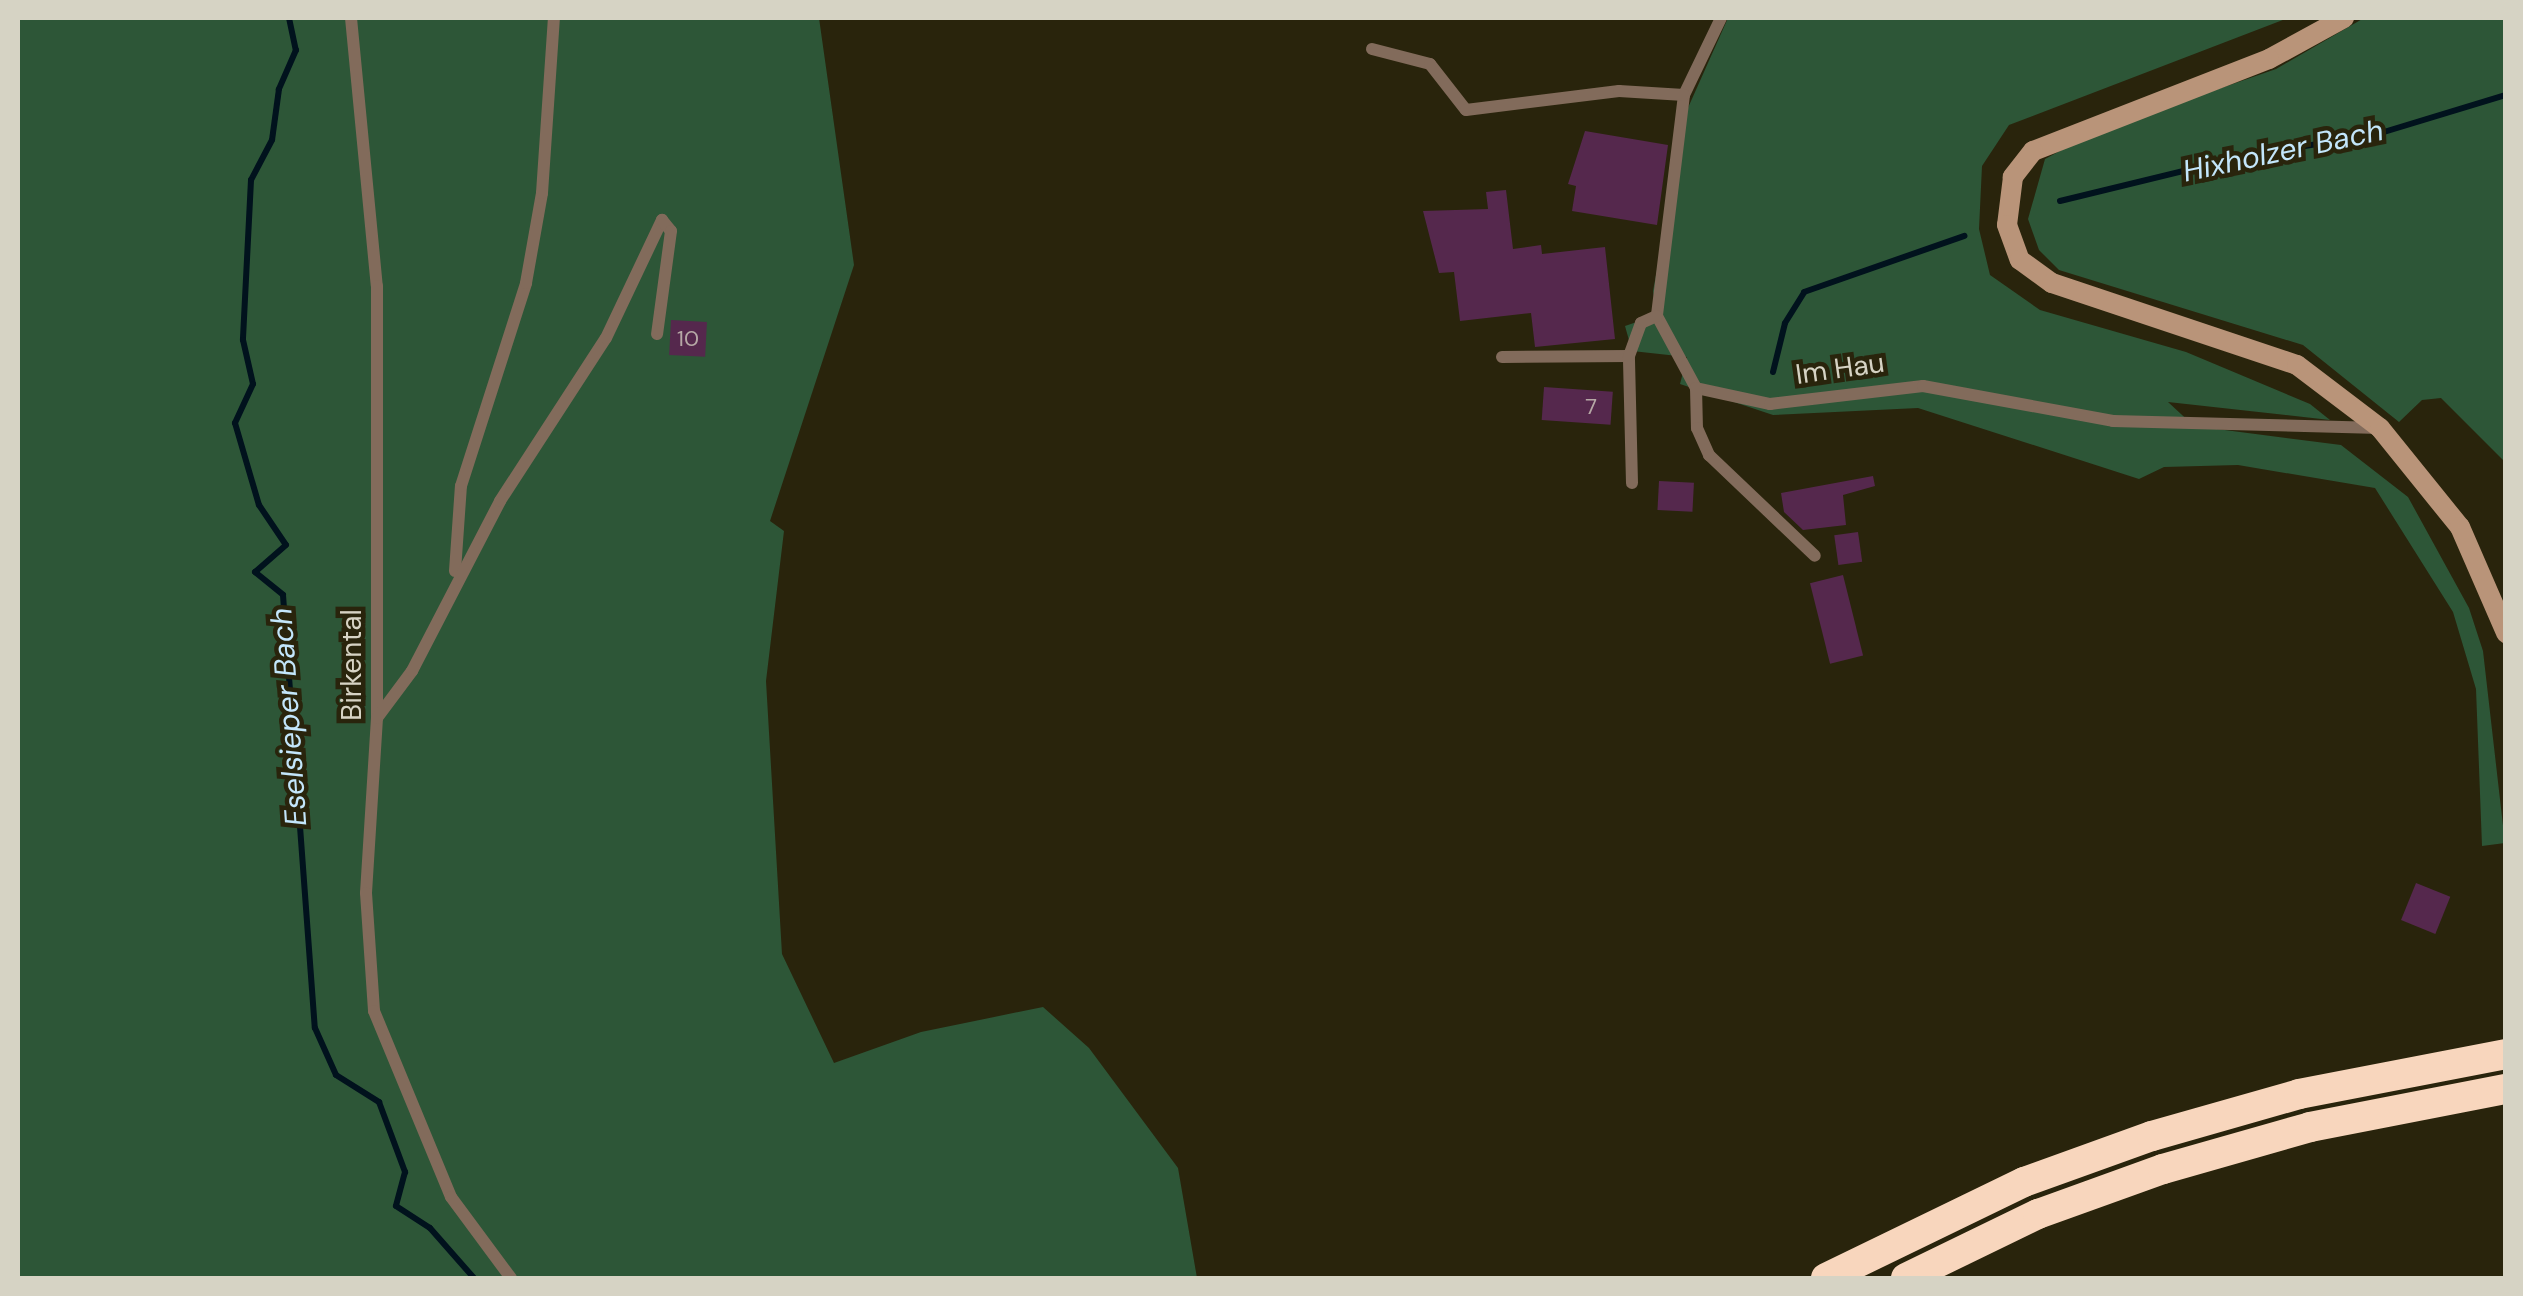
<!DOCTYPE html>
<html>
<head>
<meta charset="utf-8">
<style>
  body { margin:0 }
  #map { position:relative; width:2523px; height:1296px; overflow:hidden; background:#29240c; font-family:"DM Sans",sans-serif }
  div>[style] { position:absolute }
  .green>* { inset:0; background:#2d5637 }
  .stream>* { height:6px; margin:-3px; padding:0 3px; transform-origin:3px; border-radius:3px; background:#01121d }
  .building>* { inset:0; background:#55284d; transform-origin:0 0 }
  .lane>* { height:12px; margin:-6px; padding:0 6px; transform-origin:6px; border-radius:6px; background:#826b5b }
  .secondary>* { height:20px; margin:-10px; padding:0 10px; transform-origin:10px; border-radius:10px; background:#b99479 }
  .highway>* { height:30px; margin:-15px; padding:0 15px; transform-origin:15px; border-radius:15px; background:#f8d6bd }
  span { translate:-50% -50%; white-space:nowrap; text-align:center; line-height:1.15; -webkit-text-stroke:9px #29240c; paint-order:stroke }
  .number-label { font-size:22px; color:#b6a8a6 }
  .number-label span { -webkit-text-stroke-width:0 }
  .street-label { font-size:28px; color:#d6d3c4 }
  .water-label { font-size:30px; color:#c3e6fb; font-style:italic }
  .frame { position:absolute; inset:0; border:20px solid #d6d3c4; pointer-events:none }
</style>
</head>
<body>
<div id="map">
  <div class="green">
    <div style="clip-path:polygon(18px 18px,819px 18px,854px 265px,770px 521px,784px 531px,766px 681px,782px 954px,834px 1063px,921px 1032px,1043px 1007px,1089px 1048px,1178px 1168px,1197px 1278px,18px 1278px)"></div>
    <div style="clip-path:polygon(1728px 18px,2288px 18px,2009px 125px,1982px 166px,1979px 229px,1990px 275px,2040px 310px,2186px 352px,2310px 404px,2330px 420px,2168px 402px,2194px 426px,2341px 445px,2408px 497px,2469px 608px,2483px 651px,2505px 843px,2482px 846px,2476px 689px,2453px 612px,2375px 488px,2238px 465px,2164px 467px,2139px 479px,1918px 408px,1773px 415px,1680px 384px,1687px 357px,1632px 351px,1625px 326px,1657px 315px,1653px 291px,1687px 110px)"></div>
    <div style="clip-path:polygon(2364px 18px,2505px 18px,2505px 462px,2441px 398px,2422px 400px,2399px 422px,2303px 345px,2059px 270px,2039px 250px,2028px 219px,2045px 159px,2097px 131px,2276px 69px)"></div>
  </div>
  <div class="stream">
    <div style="left:289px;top:18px;width:33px;rotate:78deg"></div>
    <div style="left:296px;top:50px;width:43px;rotate:113.6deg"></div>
    <div style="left:279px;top:89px;width:51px;rotate:97.8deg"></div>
    <div style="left:272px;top:140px;width:45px;rotate:117.7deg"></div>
    <div style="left:251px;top:180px;width:160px;rotate:92.9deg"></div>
    <div style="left:243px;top:340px;width:45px;rotate:77.2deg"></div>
    <div style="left:253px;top:384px;width:43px;rotate:114.8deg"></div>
    <div style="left:235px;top:423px;width:85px;rotate:73.7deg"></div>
    <div style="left:259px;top:505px;width:48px;rotate:56deg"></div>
    <div style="left:286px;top:545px;width:41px;rotate:138.9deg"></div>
    <div style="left:255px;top:572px;width:36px;rotate:39deg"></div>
    <div style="left:283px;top:595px;width:434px;rotate:85.8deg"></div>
    <div style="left:315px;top:1028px;width:51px;rotate:65.9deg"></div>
    <div style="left:336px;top:1075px;width:51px;rotate:32.1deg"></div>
    <div style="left:379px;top:1102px;width:75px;rotate:69.6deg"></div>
    <div style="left:405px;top:1172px;width:35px;rotate:105deg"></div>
    <div style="left:396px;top:1206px;width:40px;rotate:32.9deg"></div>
    <div style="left:430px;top:1228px;width:67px;rotate:48.7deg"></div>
    <div style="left:2060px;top:201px;width:195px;rotate:-13.7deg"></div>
    <div style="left:2249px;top:155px;width:127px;rotate:-9.1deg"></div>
    <div style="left:2374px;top:135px;width:138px;rotate:-16.9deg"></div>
    <div style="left:1773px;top:372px;width:50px;rotate:-76.2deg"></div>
    <div style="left:1785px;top:323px;width:36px;rotate:-58deg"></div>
    <div style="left:1804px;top:292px;width:170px;rotate:-19.3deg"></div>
  </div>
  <div class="building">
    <div style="clip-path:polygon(1585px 131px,1668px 145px,1657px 225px,1572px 211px,1576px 186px,1568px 184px)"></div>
    <div style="clip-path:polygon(1506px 190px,1513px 249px,1541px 245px,1542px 254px,1605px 247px,1615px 339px,1535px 347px,1531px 313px,1460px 321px,1454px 272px,1439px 273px,1423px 211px,1488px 209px,1486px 192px)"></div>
    <div style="left:671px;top:320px;width:36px;height:35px;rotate:3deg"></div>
    <div style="left:1544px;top:387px;width:69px;height:33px;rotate:4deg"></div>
    <div style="clip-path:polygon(1873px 476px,1875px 486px,1843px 495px,1846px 525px,1803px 530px,1784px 512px,1781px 493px)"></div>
    <div style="left:1659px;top:481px;width:35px;height:29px;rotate:3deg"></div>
    <div style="left:1858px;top:532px;width:30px;height:24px;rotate:82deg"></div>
    <div style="left:1843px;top:575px;width:83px;height:34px;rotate:76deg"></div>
    <div style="left:2416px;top:883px;width:37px;height:40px;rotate:22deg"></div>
  </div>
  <div class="lane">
    <div style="left:351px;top:18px;width:269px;rotate:84.5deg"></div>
    <div style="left:377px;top:286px;width:432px;rotate:90deg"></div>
    <div style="left:377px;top:718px;width:175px;rotate:93.6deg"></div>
    <div style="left:366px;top:893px;width:118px;rotate:86.1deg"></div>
    <div style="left:374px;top:1011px;width:201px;rotate:67.5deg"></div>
    <div style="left:451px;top:1197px;width:101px;rotate:53.5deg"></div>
    <div style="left:1721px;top:18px;width:85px;rotate:115.7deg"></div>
    <div style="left:1684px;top:95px;width:223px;rotate:97deg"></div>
    <div style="left:1657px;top:316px;width:82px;rotate:61.6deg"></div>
    <div style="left:1696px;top:388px;width:76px;rotate:12.2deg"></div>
    <div style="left:1770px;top:404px;width:154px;rotate:-6.7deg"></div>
    <div style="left:1923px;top:386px;width:193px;rotate:10.4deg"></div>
    <div style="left:2113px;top:421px;width:267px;rotate:1.5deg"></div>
    <div style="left:1372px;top:49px;width:60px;rotate:14.5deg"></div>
    <div style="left:1430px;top:64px;width:58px;rotate:52deg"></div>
    <div style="left:1466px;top:110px;width:154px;rotate:-7.1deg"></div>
    <div style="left:1619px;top:91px;width:65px;rotate:3.5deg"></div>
    <div style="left:1502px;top:357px;width:127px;rotate:-0.5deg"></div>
    <div style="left:1696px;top:388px;width:40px;rotate:88.6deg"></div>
    <div style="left:1697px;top:428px;width:30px;rotate:66deg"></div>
    <div style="left:1709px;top:455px;width:146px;rotate:43.6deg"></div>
    <div style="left:1632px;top:483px;width:127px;rotate:-91.4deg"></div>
    <div style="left:1629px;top:356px;width:35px;rotate:-70deg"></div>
    <div style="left:1641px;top:323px;width:17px;rotate:-24deg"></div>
    <div style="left:455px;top:571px;width:85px;rotate:-86deg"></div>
    <div style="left:461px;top:486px;width:213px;rotate:-72.2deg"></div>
    <div style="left:526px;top:283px;width:91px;rotate:-79.9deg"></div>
    <div style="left:542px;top:193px;width:175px;rotate:-86.1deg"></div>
    <div style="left:377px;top:718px;width:59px;rotate:-53.3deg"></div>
    <div style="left:412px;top:671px;width:191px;rotate:-62.6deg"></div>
    <div style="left:500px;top:501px;width:194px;rotate:-57deg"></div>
    <div style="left:606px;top:338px;width:131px;rotate:-64.6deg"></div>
    <div style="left:662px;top:220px;width:14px;rotate:51deg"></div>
    <div style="left:671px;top:231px;width:104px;rotate:97.7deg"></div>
  </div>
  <div class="secondary">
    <div style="left:2344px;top:18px;width:85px;rotate:151.3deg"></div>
    <div style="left:2269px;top:59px;width:253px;rotate:158.7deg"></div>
    <div style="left:2033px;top:151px;width:33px;rotate:128deg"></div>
    <div style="left:2013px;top:177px;width:48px;rotate:97.1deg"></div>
    <div style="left:2007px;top:225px;width:37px;rotate:70deg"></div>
    <div style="left:2020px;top:260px;width:39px;rotate:36deg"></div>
    <div style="left:2052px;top:283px;width:258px;rotate:18.5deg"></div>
    <div style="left:2297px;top:365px;width:104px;rotate:37.2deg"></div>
    <div style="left:2380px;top:428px;width:127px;rotate:51.1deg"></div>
    <div style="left:2460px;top:527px;width:116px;rotate:66.5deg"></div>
  </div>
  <div class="highway">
    <div style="left:1826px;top:1278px;width:220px;rotate:-25.9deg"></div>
    <div style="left:2024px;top:1182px;width:136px;rotate:-19.8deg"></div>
    <div style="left:2152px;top:1136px;width:153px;rotate:-15.9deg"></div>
    <div style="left:2299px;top:1094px;width:211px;rotate:-10.9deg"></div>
    <div style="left:1906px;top:1278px;width:147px;rotate:-25.9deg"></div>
    <div style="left:2038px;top:1214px;width:133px;rotate:-19.8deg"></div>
    <div style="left:2163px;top:1169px;width:153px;rotate:-15.9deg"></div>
    <div style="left:2310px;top:1127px;width:200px;rotate:-11deg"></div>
  </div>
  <div class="number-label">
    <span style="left:688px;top:339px">10</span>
    <span style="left:1591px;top:407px">7</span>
  </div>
  <div class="street-label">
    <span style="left:1840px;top:369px;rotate:-8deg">Im Hau</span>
    <span style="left:352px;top:665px;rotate:-90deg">Birkental</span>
  </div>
  <div class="water-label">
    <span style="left:2283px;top:151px;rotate:-12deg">Hixholzer Bach</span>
    <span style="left:289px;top:717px;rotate:-94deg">Eselsieper Bach</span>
  </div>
  <div class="frame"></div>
</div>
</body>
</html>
